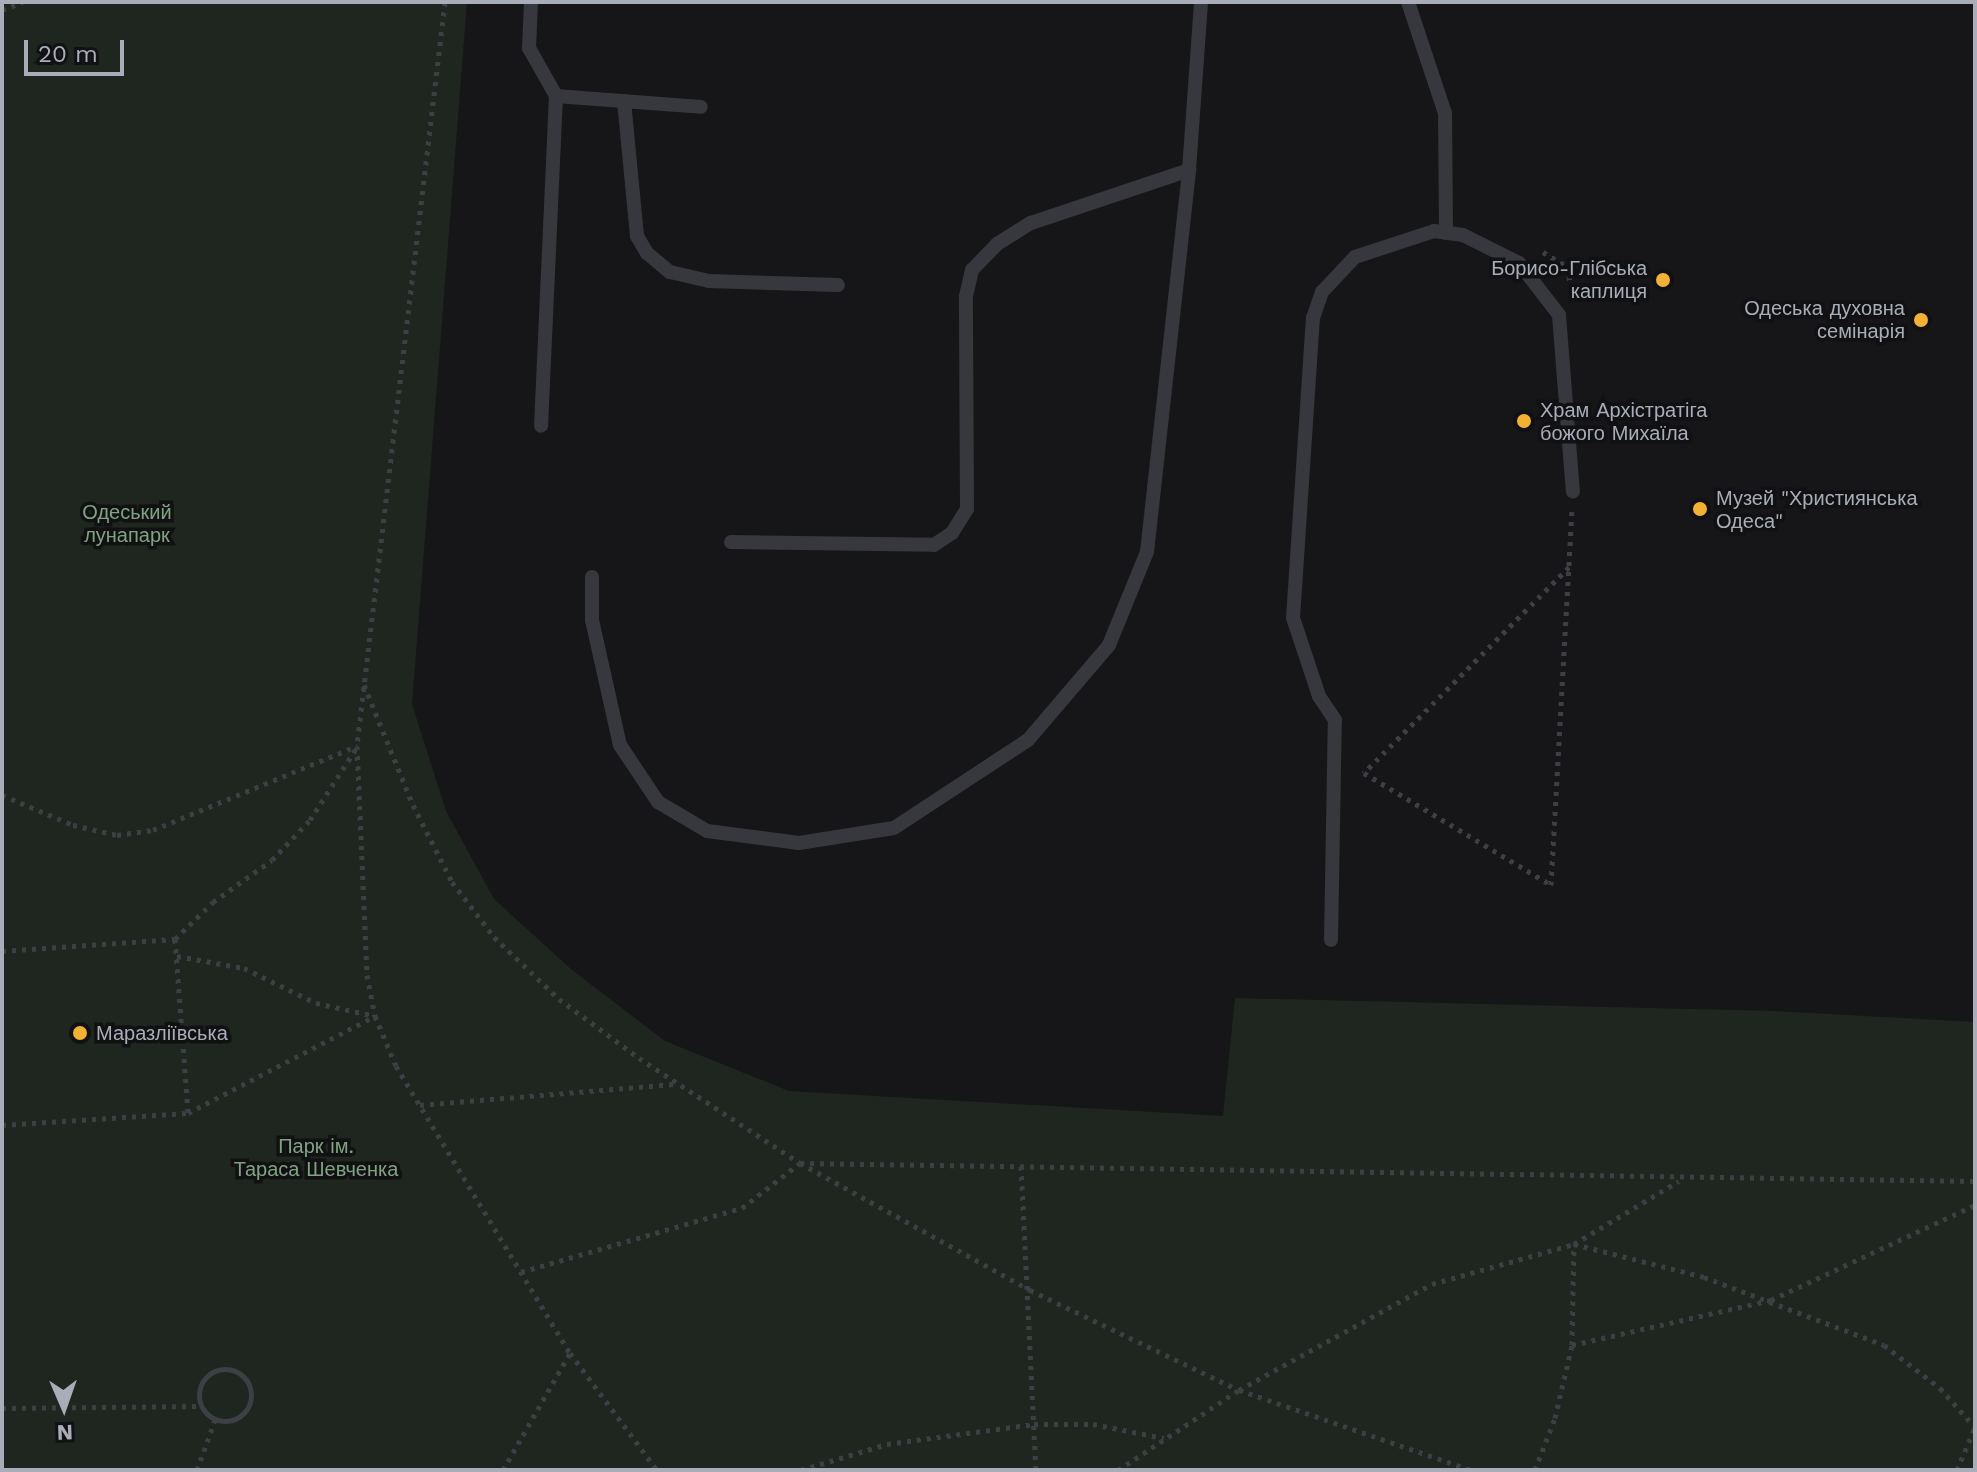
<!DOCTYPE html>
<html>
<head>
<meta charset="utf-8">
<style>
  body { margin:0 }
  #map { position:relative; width:1977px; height:1472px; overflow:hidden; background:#161618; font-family:"Work Sans",sans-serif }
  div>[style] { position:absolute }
  .green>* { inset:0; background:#1e261f }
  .path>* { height:5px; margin-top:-2.5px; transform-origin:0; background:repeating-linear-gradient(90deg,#3d3f44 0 4px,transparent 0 10px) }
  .path>.ring { margin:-2.5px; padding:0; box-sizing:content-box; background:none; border:5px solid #3d3f44; border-radius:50% }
  .service>* { height:14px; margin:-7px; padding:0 7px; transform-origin:7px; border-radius:7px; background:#37383d }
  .dots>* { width:22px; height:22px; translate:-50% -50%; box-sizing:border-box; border:4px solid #111113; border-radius:50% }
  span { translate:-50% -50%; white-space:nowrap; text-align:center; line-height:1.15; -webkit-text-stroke:7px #111113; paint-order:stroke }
  .poi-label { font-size:20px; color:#a8adb8 }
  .right { translate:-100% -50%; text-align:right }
  .left { translate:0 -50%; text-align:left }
  .park-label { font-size:20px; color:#7fa381 }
  .frame { position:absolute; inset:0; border:4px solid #a8adb8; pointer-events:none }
  .north { position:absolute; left:24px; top:1368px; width:80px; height:80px; -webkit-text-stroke:6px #111113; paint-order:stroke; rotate:178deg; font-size:22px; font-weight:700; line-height:32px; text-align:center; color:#a8adb8 }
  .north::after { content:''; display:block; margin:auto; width:28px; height:36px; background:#a8adb8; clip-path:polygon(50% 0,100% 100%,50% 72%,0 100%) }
  .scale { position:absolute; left:24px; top:40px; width:100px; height:36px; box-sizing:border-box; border:4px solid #a8adb8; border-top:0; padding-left:10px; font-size:24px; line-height:28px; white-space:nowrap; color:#a8adb8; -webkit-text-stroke:6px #111113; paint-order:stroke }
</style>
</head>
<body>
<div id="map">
  <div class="green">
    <div style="clip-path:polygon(2px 2px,467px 2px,412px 704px,446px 811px,494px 899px,572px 970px,665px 1041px,789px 1091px,1223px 1116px,1235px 998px,1775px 1011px,1975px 1022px,1975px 1470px,2px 1470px)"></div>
  </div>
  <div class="path">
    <div style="left:445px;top:2px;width:749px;rotate:96.75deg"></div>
    <div style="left:357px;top:746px;width:229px;rotate:87.5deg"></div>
    <div style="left:367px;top:975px;width:42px;rotate:79deg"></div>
    <div style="left:375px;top:1016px;width:54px;rotate:67.2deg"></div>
    <div style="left:396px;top:1066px;width:336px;rotate:58.8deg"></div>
    <div style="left:570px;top:1353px;width:146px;rotate:53.4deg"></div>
    <div style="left:2px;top:10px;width:22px;rotate:-21deg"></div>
    <div style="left:1543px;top:252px;width:27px;rotate:31deg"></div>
    <div style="left:1566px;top:266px;width:27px;rotate:75deg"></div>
    <div style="left:1569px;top:567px;width:291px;rotate:134.9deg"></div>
    <div style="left:1364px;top:773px;width:218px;rotate:30.9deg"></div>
    <div style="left:1551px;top:885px;width:374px;rotate:-86.8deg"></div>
    <div style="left:364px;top:685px;width:130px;rotate:67.8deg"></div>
    <div style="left:413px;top:805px;width:86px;rotate:63.1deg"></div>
    <div style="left:452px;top:882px;width:69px;rotate:52.6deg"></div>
    <div style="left:494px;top:937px;width:90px;rotate:43.6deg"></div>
    <div style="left:559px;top:999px;width:99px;rotate:36.4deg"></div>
    <div style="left:639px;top:1058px;width:192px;rotate:33.1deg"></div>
    <div style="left:800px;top:1163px;width:263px;rotate:28.9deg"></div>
    <div style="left:1030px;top:1290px;width:232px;rotate:25.6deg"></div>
    <div style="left:1239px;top:1390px;width:245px;rotate:19deg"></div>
    <div style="left:2px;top:795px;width:77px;rotate:22.9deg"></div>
    <div style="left:73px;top:825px;width:45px;rotate:12.8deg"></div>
    <div style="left:117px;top:835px;width:36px;rotate:-8deg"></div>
    <div style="left:153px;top:830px;width:221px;rotate:-22.4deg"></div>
    <div style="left:175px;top:939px;width:174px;rotate:85.7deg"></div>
    <div style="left:2px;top:951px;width:173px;rotate:-4deg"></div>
    <div style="left:175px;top:939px;width:53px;rotate:-44.2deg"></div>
    <div style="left:213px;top:902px;width:72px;rotate:-35.4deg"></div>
    <div style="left:272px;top:860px;width:55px;rotate:-46.5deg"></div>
    <div style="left:310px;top:820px;width:87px;rotate:-57.2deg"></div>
    <div style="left:177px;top:956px;width:68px;rotate:10.2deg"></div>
    <div style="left:244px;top:968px;width:80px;rotate:25.9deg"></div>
    <div style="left:316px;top:1003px;width:60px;rotate:12.4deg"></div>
    <div style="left:420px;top:1105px;width:258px;rotate:-4.7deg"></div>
    <div style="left:2px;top:1125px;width:186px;rotate:-3.7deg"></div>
    <div style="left:188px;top:1113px;width:211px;rotate:-27.4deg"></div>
    <div style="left:1021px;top:1166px;width:304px;rotate:87.2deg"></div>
    <div style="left:521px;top:1272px;width:230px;rotate:-16.2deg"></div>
    <div style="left:742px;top:1208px;width:73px;rotate:-37.8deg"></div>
    <div style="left:800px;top:1163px;width:1175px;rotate:0.88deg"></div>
    <div style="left:1572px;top:1345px;width:204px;rotate:-12.7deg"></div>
    <div style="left:1771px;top:1300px;width:225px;rotate:-25deg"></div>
    <div class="ring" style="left:199px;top:1369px;width:47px;height:47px"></div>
    <div style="left:2px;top:1408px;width:199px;rotate:-0.6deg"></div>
    <div style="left:197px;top:1470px;width:53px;rotate:-70.2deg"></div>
    <div style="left:503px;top:1470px;width:135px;rotate:-60.2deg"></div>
    <div style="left:801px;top:1470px;width:90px;rotate:-16.8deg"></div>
    <div style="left:887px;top:1444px;width:148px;rotate:-7.7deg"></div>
    <div style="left:1034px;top:1424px;width:59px"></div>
    <div style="left:1093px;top:1424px;width:72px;rotate:11.2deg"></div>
    <div style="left:1118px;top:1470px;width:145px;rotate:-33.5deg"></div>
    <div style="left:1239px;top:1390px;width:220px;rotate:-28.8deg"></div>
    <div style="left:1432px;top:1284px;width:148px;rotate:-15.7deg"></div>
    <div style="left:1574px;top:1244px;width:134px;rotate:14.2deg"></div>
    <div style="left:1704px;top:1277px;width:192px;rotate:20.7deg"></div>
    <div style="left:1884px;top:1345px;width:71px;rotate:37.5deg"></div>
    <div style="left:1940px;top:1388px;width:52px;rotate:48.1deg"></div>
    <div style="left:1535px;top:1470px;width:56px;rotate:-69deg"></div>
    <div style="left:1555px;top:1418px;width:75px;rotate:-76.9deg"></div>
    <div style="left:1572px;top:1345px;width:101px;rotate:-88.9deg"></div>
    <div style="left:1574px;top:1244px;width:122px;rotate:-31deg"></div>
    <div style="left:1957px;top:1470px;width:47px;rotate:-67.3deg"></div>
  </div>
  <div class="service">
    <div style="left:531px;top:2px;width:46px;rotate:92.5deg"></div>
    <div style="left:529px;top:48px;width:55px;rotate:60.6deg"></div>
    <div style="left:556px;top:96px;width:330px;rotate:92.6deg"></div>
    <div style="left:1408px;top:2px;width:117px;rotate:71.6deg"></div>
    <div style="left:1445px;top:113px;width:120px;rotate:89.5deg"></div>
    <div style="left:556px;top:96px;width:145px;rotate:4.3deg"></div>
    <div style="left:624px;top:101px;width:136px;rotate:84.5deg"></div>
    <div style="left:637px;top:236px;width:20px;rotate:60deg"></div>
    <div style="left:647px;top:253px;width:30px;rotate:40deg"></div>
    <div style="left:670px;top:272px;width:39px;rotate:13deg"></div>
    <div style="left:708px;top:281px;width:130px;rotate:1.8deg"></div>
    <div style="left:731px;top:542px;width:203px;rotate:0.8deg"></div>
    <div style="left:934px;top:545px;width:22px;rotate:-34deg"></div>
    <div style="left:952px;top:533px;width:28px;rotate:-58deg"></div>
    <div style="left:967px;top:509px;width:213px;rotate:-90.3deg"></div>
    <div style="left:966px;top:296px;width:27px;rotate:-77deg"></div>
    <div style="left:972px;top:270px;width:36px;rotate:-46deg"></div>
    <div style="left:997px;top:244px;width:40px;rotate:-32deg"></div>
    <div style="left:1031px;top:223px;width:167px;rotate:-18.5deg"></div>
    <div style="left:592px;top:577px;width:43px;rotate:90deg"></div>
    <div style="left:592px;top:620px;width:128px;rotate:77.4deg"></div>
    <div style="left:620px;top:745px;width:69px;rotate:56.3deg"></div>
    <div style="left:658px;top:802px;width:57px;rotate:30.6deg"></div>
    <div style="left:707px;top:831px;width:93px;rotate:7.4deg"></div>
    <div style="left:799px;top:843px;width:96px;rotate:-9deg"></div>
    <div style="left:894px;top:828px;width:160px;rotate:-33.3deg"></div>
    <div style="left:1028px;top:740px;width:125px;rotate:-49.5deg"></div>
    <div style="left:1109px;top:645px;width:100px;rotate:-67.8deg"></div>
    <div style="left:1147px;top:552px;width:384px;rotate:-83.7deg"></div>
    <div style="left:1189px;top:170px;width:168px;rotate:-85.9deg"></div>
    <div style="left:1331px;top:940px;width:220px;rotate:-89deg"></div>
    <div style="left:1335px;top:720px;width:29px;rotate:-124deg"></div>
    <div style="left:1319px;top:696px;width:82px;rotate:-108.4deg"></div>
    <div style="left:1293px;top:618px;width:301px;rotate:-86.2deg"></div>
    <div style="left:1313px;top:318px;width:28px;rotate:-71deg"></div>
    <div style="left:1322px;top:292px;width:48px;rotate:-46.7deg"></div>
    <div style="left:1355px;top:257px;width:83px;rotate:-18.2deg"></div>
    <div style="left:1434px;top:231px;width:29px;rotate:8deg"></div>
    <div style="left:1463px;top:235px;width:63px;rotate:26.6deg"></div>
    <div style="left:1519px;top:263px;width:66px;rotate:52.4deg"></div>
    <div style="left:1559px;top:315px;width:177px;rotate:85.5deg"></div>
  </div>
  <div class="dots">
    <div style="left:1663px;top:280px;background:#f2b134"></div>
    <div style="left:1921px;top:320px;background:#f2b134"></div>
    <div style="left:1524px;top:421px;background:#f2b134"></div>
    <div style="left:1700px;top:509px;background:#f2b134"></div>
    <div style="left:80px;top:1033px;background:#f2b134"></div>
  </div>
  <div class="poi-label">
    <span class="right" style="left:1647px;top:280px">Борисо-Глібська<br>каплиця</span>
    <span class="right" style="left:1905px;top:320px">Одеська духовна<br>семінарія</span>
    <span class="left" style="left:1540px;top:422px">Храм Архістратіга<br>божого Михаїла</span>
    <span class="left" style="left:1716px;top:510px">Музей "Християнська<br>Одеса"</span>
    <span class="left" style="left:96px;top:1033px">Маразліївська</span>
  </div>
  <div class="park-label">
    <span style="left:127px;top:524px">Одеський<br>лунапарк</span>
    <span style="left:316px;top:1158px">Парк ім.<br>Тараса Шевченка</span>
  </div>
  <div class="frame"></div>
  <div class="north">N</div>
  <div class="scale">20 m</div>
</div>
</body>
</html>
